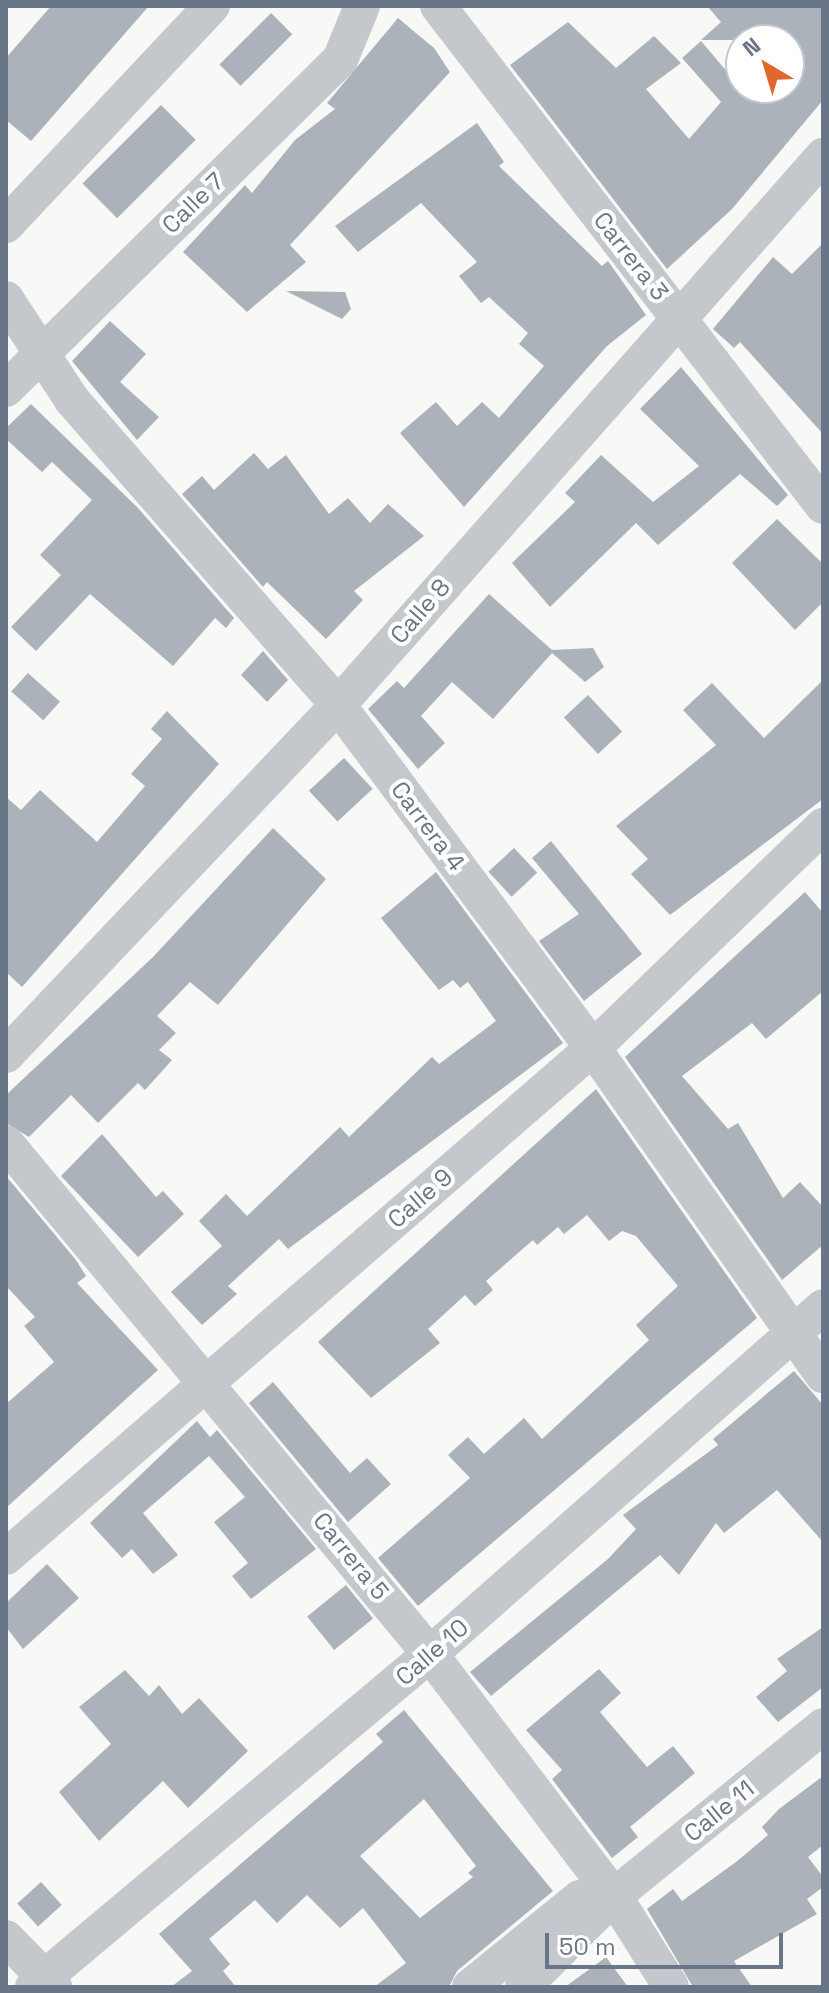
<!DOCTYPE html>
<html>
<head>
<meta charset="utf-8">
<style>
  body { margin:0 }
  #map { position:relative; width:829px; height:1993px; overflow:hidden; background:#f8f9f6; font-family:"Space Grotesk",sans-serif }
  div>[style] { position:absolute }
  .building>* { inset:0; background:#abb2b9; transform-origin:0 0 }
  .street>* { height:36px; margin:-18px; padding:0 18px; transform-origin:18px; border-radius:18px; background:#c4c7cb }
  span { translate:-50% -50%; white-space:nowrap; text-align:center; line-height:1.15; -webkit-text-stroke:8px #fff; paint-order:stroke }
  .street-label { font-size:24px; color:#687687 }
  .frame { position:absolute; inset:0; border:8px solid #687687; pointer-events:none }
  .north { position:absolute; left:725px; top:24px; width:80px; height:80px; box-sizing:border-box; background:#fff; border:2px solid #c3c8cf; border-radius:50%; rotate:322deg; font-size:22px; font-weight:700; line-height:32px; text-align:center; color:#687687 }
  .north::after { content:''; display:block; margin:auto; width:28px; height:36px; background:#e2672d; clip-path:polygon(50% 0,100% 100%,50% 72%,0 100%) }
  .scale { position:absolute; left:545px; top:1933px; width:238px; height:36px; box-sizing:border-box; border:4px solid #687687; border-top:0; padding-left:10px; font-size:24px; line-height:28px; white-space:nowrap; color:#687687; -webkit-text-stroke:6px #fff; paint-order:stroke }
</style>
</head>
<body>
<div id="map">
  <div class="building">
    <div style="clip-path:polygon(51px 6px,149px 6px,31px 141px,6px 120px,6px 58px)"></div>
    <div style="clip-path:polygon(707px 6px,823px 6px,823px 100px,732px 209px,667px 269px,510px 65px,568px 22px,616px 68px,654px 36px,681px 63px,646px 89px,689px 139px,721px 102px,682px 58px,701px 41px,741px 88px,789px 88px,789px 40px,701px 40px,721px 22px)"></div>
    <div style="left:271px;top:13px;width:30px;height:73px;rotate:45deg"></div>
    <div style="clip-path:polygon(398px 18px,434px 48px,450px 72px,290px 245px,306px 262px,247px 312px,183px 252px,245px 185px,252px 193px,295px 140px,335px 109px,327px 103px)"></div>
    <div style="left:161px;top:105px;width:49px;height:111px;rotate:45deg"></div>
    <div style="clip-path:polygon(477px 123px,504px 162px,499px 166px,602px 266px,608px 261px,646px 315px,607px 346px,464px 507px,400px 433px,436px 402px,457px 426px,482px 402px,499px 418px,544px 366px,519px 344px,528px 333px,489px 297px,481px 303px,459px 276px,477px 262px,421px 203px,358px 252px,335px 226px)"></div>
    <div style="clip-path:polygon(823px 243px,823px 434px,740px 342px,734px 348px,713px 329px,773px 257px,792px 274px)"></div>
    <div style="clip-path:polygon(286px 291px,345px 292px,351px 309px,342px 319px)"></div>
    <div style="clip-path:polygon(110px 321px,146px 354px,120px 382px,159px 417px,137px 440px,72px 361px)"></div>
    <div style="clip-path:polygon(681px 367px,788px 495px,777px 506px,740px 474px,658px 545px,636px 523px,550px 607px,512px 563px,575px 502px,565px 493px,601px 455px,653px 502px,699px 466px,640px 409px)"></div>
    <div style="clip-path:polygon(31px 404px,138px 508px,234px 618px,226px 628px,215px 618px,173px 666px,90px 594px,36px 651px,11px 627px,61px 575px,40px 555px,92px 500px,52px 462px,42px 472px,6px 439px,6px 428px)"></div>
    <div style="clip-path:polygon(254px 453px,268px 469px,286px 455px,329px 514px,348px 498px,370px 523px,388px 504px,424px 536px,354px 591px,363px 600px,326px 639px,267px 582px,263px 587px,182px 494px,202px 476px,214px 490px)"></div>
    <div style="clip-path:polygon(777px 519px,823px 564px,823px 602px,795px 630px,732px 563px)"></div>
    <div style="clip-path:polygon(489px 594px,552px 650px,593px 648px,604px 667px,585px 682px,552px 653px,493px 719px,452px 682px,421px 716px,445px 743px,418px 769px,368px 709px,397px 681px,404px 688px)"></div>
    <div style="clip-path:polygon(263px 651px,288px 680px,267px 702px,241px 675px)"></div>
    <div style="left:28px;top:673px;width:43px;height:25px;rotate:42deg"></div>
    <div style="clip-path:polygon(823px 680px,823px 799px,670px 915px,631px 874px,648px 859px,616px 826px,716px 745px,683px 710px,712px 683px,764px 738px)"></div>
    <div style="left:588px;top:695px;width:50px;height:33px;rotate:47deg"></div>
    <div style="clip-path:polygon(167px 711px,219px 764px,22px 987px,6px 972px,6px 797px,21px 810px,40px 790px,97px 842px,145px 786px,131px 774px,162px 739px,151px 729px)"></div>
    <div style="left:344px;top:758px;width:42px;height:48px;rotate:47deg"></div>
    <div style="clip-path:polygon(273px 828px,326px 879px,218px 1005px,190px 982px,157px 1016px,176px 1033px,159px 1050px,172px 1060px,145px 1090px,138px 1083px,98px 1123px,71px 1095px,29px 1137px,6px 1123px,6px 1095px,153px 957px)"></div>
    <div style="clip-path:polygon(551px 841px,642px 954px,584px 1001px,539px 941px,579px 914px,532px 858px)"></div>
    <div style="left:514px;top:848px;width:34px;height:35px;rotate:47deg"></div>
    <div style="clip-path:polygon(436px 872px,563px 1043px,288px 1249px,279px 1239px,228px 1286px,237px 1294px,202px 1325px,171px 1292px,222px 1246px,199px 1221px,226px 1194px,247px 1216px,340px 1127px,349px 1137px,432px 1057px,439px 1064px,496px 1021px,468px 982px,460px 988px,453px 980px,439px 990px,381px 918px)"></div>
    <div style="clip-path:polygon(805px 892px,823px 913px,823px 991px,766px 1039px,752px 1023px,682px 1076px,728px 1129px,738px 1123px,783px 1198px,800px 1182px,823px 1207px,823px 1245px,782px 1280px,625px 1057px)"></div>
    <div style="clip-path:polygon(596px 1089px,757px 1318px,418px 1606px,378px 1558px,470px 1478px,448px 1455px,468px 1437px,484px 1454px,524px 1418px,542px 1439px,649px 1340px,636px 1325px,678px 1286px,636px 1236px,622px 1231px,609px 1241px,587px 1215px,564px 1234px,558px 1227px,537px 1245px,533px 1240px,486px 1281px,493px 1290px,475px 1306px,465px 1295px,428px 1329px,440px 1343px,371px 1398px,318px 1342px)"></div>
    <div style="clip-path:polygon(102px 1134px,156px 1197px,163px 1191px,184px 1214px,138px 1257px,61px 1176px)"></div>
    <div style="clip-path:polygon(6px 1176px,76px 1260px,86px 1276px,77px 1283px,158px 1370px,6px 1508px,6px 1404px,54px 1362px,24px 1326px,35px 1317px,6px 1286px)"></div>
    <div style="clip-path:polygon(794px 1371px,823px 1405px,823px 1542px,777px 1490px,724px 1533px,716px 1523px,679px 1575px,660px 1555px,491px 1696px,470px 1672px,608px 1559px,636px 1529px,623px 1515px,718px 1445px,713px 1439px)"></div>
    <div style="clip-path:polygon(273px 1382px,350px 1473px,367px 1458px,391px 1484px,348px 1522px,249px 1403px)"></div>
    <div style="clip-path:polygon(197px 1421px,210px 1437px,217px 1430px,316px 1549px,251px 1599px,232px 1576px,248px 1563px,214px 1522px,245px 1497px,209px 1456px,143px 1513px,178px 1555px,153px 1574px,132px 1549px,122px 1558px,90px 1523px)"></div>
    <div style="clip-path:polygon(47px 1564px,79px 1598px,23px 1649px,6px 1627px,6px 1603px)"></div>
    <div style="left:346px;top:1585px;width:43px;height:50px;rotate:51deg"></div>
    <div style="clip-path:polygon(823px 1627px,823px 1687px,778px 1722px,756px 1697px,787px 1671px,777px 1659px)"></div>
    <div style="clip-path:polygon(599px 1669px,621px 1693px,600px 1712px,647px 1767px,673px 1746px,695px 1773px,630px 1827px,638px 1837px,612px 1858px,552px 1779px,562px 1770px,526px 1730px)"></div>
    <div style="clip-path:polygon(125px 1670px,149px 1696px,159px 1685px,182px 1714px,199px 1698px,248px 1751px,188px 1808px,163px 1781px,99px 1841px,59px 1792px,111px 1744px,79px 1707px)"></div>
    <div style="clip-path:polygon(evenodd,404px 1710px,553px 1891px,457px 1971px,449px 1987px,374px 1987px,406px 1963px,363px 1908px,340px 1928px,307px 1895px,277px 1923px,255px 1900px,209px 1939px,230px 1964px,223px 1971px,236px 1987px,171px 1987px,192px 1971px,159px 1934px,383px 1742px,376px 1734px,404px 1710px,424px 1799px,476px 1866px,468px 1873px,473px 1877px,420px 1918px,360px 1856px,424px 1799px)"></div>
    <div style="clip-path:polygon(823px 1776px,823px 1845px,808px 1857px,823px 1877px,823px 1887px,807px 1899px,817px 1914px,734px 1961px,752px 1987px,693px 1987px,647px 1909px,673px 1889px,682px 1901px,736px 1862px,768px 1835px,762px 1827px,779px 1809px)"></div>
    <div style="left:41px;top:1882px;width:31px;height:32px;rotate:48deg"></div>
    <div style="clip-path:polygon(606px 1957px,628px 1987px,565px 1987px)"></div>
  </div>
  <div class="street">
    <div style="left:438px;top:6px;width:631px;rotate:52.4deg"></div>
    <div style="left:6px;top:225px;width:301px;rotate:-46.8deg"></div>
    <div style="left:6px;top:299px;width:121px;rotate:56.8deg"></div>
    <div style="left:72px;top:400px;width:405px;rotate:48.9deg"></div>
    <div style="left:338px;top:705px;width:427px;rotate:53.4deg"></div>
    <div style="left:593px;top:1048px;width:400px;rotate:54.9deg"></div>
    <div style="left:6px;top:389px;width:469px;rotate:-44.6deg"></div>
    <div style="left:340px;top:60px;width:58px;rotate:-67.8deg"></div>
    <div style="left:6px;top:1055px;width:482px;rotate:-46.5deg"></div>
    <div style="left:338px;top:705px;width:733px;rotate:-48.54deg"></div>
    <div style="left:6px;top:1143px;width:664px;rotate:50.32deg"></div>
    <div style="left:430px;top:1654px;width:304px;rotate:52.8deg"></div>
    <div style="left:614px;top:1896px;width:107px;rotate:57.9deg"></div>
    <div style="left:6px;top:1557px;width:777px;rotate:-40.93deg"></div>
    <div style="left:593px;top:1048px;width:320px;rotate:-44deg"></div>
    <div style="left:6px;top:1938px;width:69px;rotate:45.6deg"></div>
    <div style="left:33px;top:1987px;width:518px;rotate:-39.99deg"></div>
    <div style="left:430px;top:1654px;width:524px;rotate:-41.44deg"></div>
    <div style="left:470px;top:1987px;width:141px;rotate:-39deg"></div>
    <div style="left:580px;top:1898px;width:29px;rotate:-2deg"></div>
    <div style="left:523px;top:1987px;width:129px;rotate:-45deg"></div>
    <div style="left:614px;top:1896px;width:269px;rotate:-39.1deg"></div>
  </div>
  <div class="street-label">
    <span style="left:193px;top:203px;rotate:-44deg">Calle 7</span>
    <span style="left:631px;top:256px;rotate:52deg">Carrera 3</span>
    <span style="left:420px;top:611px;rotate:-49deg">Calle 8</span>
    <span style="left:428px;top:826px;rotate:53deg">Carrera 4</span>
    <span style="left:420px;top:1198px;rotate:-41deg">Calle 9</span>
    <span style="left:351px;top:1556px;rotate:51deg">Carrera 5</span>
    <span style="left:432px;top:1652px;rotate:-41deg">Calle 10</span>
    <span style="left:719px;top:1811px;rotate:-39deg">Calle 11</span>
  </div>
  <div class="frame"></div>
  <div class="north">N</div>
  <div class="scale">50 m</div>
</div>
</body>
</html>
